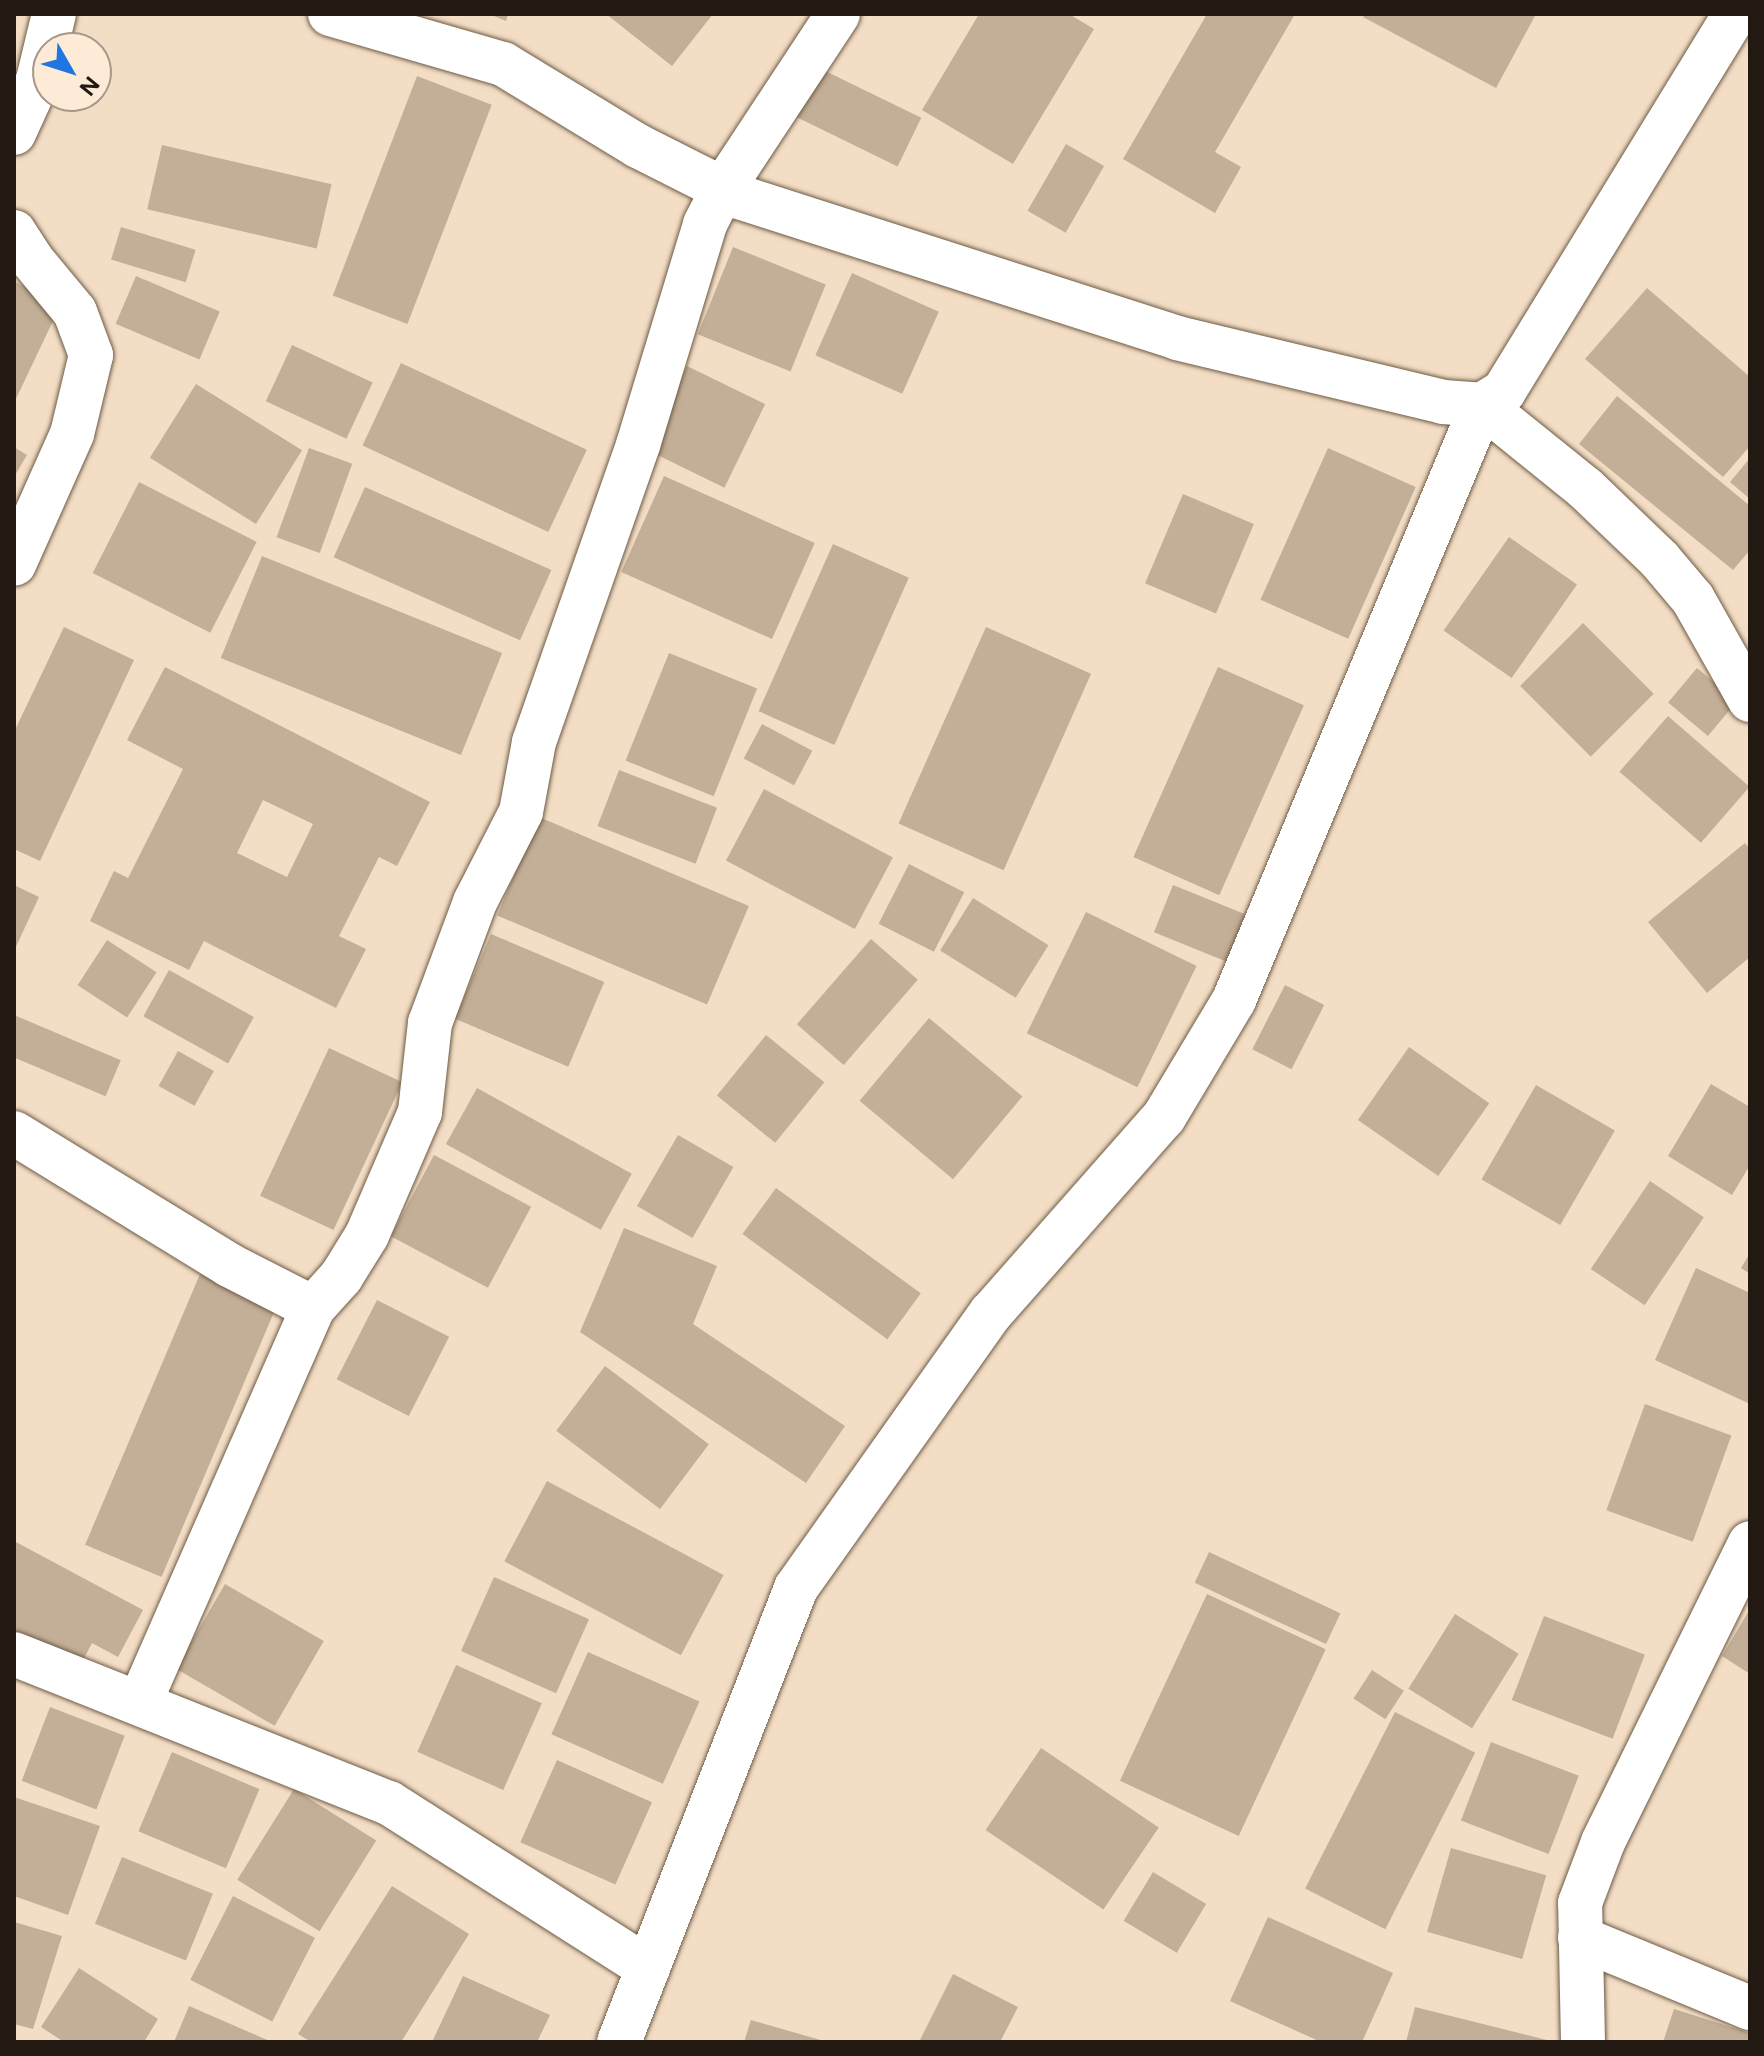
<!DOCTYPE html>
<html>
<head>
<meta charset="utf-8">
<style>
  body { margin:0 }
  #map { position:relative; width:1764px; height:2056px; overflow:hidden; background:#f3ddc5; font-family:Figtree,sans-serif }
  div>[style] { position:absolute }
  .building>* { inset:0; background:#c3ae97; transform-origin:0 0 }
  .roads { filter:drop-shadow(0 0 2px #6e5b45) drop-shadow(0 0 2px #6e5b45) }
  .minor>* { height:44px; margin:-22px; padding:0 22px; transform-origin:22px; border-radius:22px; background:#fff }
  span { translate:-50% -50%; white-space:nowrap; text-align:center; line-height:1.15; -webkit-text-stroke:8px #fdebd8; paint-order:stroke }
  .frame { position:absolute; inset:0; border:16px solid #221a12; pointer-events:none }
  .north { position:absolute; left:32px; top:32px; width:80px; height:80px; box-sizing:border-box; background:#fdebd8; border:2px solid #a59789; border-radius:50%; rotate:129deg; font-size:22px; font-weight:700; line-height:32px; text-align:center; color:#221a12 }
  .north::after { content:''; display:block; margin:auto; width:28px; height:36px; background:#2075e0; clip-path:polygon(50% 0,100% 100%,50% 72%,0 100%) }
</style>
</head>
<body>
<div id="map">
  <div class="building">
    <div style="clip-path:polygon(489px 14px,508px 14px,506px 21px)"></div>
    <div style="clip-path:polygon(606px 14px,713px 14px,672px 66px)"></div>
    <div style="clip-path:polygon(979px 14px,1069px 14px,1094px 29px,1013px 164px,922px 110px)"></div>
    <div style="clip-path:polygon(1207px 14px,1295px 14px,1215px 152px,1241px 167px,1215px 213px,1123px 159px)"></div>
    <div style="clip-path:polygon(1365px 14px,1536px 14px,1496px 88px,1363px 17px)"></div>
    <div style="left:817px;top:67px;width:116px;height:54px;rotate:26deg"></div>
    <div style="left:417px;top:76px;width:80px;height:235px;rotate:21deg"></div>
    <div style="left:1066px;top:144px;width:44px;height:77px;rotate:30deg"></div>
    <div style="left:162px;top:145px;width:174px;height:66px;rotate:13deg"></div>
    <div style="left:121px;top:227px;width:78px;height:34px;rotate:17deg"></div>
    <div style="left:733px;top:247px;width:100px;height:94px;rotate:22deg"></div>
    <div style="left:852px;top:273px;width:95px;height:90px;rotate:24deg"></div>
    <div style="left:136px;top:276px;width:91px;height:52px;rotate:23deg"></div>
    <div style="clip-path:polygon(15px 282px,61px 304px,14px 403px,14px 284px)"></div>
    <div style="clip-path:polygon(1647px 288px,1750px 377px,1750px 446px,1723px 477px,1585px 359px)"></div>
    <div style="left:292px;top:345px;width:89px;height:62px;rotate:25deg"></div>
    <div style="left:401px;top:363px;width:205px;height:91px;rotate:25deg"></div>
    <div style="left:687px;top:366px;width:87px;height:93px;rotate:26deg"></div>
    <div style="left:196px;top:384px;width:125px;height:87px;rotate:32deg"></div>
    <div style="clip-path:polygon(1617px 396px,1750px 506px,1750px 550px,1733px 570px,1579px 444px)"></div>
    <div style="clip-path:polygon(14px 447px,27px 455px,14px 477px)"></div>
    <div style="left:309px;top:448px;width:46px;height:95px;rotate:20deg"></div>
    <div style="left:1328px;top:448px;width:96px;height:166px;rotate:24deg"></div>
    <div style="clip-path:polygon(1750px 458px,1750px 499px,1730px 482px)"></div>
    <div style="left:664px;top:476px;width:165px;height:105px;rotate:24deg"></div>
    <div style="left:139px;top:482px;width:132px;height:102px;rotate:27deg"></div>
    <div style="left:365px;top:487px;width:204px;height:77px;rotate:24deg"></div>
    <div style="left:1183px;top:494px;width:77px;height:97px;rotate:23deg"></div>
    <div style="left:1509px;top:537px;width:83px;height:114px;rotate:35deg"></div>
    <div style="left:833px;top:544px;width:83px;height:183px;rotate:24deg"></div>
    <div style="left:262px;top:556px;width:259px;height:110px;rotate:22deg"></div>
    <div style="left:1583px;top:623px;width:100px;height:89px;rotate:45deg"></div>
    <div style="clip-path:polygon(64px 627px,134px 660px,40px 861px,14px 849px,14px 732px)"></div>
    <div style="left:986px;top:627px;width:115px;height:215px;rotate:24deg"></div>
    <div style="left:669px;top:653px;width:95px;height:116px;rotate:22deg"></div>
    <div style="clip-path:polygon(evenodd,165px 667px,430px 802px,397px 866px,379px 857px,339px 936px,366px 949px,336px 1008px,204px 941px,189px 970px,90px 921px,114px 871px,128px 878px,183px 769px,127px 740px,165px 667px,263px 800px,313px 824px,287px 877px,237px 853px,263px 800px)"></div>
    <div style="left:1218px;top:667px;width:94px;height:208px;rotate:24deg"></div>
    <div style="left:1697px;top:668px;width:52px;height:45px;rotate:40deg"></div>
    <div style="left:1668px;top:716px;width:108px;height:74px;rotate:41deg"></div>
    <div style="left:762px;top:724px;width:57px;height:39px;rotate:28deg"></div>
    <div style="left:619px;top:770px;width:105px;height:60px;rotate:21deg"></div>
    <div style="left:764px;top:789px;width:146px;height:81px;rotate:28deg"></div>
    <div style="left:539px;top:817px;width:228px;height:107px;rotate:23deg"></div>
    <div style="clip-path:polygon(1745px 843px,1750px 849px,1750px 957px,1707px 993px,1648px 922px)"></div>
    <div style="left:909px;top:864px;width:62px;height:67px;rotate:27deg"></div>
    <div style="clip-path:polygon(14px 885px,39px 897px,14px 951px)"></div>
    <div style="left:1173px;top:885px;width:78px;height:51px;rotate:22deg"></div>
    <div style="left:973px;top:898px;width:89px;height:62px;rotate:32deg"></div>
    <div style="left:1086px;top:912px;width:123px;height:135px;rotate:26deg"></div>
    <div style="left:491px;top:934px;width:123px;height:92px;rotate:23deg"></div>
    <div style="left:871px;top:939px;width:62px;height:113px;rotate:41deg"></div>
    <div style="left:107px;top:940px;width:59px;height:54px;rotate:33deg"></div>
    <div style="left:169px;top:970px;width:97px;height:53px;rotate:29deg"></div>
    <div style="left:1285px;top:985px;width:44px;height:72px;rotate:27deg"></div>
    <div style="left:14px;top:1015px;width:116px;height:39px;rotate:23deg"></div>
    <div style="left:929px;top:1018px;width:122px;height:108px;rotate:40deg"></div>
    <div style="left:766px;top:1035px;width:75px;height:78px;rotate:39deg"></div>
    <div style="left:1409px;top:1047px;width:98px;height:89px;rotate:35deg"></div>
    <div style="left:329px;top:1048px;width:81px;height:163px;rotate:25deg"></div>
    <div style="left:178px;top:1051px;width:41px;height:40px;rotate:29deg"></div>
    <div style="clip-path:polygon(1711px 1084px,1750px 1107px,1750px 1165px,1732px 1195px,1668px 1156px)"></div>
    <div style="left:1536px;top:1085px;width:91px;height:109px;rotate:30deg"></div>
    <div style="left:477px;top:1088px;width:177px;height:64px;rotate:29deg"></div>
    <div style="left:678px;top:1135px;width:64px;height:82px;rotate:30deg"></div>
    <div style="left:434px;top:1155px;width:110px;height:92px;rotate:28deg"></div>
    <div style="left:1650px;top:1181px;width:65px;height:106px;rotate:34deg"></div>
    <div style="left:776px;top:1188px;width:179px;height:57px;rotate:36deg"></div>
    <div style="clip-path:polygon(624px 1228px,717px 1266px,693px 1324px,845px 1426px,806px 1483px,580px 1332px)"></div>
    <div style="clip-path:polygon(1750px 1253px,1750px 1274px,1741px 1268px)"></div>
    <div style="clip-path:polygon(1696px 1268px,1750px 1293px,1750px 1404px,1655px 1360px)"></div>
    <div style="left:200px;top:1274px;width:83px;height:294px;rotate:23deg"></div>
    <div style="left:377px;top:1300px;width:81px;height:89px;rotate:27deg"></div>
    <div style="left:605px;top:1366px;width:130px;height:81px;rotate:37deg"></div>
    <div style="left:1645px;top:1404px;width:92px;height:113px;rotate:20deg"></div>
    <div style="left:547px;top:1481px;width:200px;height:91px;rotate:28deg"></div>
    <div style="clip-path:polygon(14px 1541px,143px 1610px,118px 1657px,92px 1643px,77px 1672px,14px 1638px)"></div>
    <div style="left:1209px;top:1552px;width:145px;height:34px;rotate:25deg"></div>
    <div style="left:494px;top:1577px;width:104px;height:81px;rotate:24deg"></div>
    <div style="left:225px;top:1584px;width:114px;height:98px;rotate:30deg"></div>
    <div style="left:1207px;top:1594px;width:131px;height:206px;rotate:25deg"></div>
    <div style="clip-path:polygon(1750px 1609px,1750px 1674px,1722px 1656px)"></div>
    <div style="left:1455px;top:1614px;width:75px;height:88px;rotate:32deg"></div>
    <div style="left:1544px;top:1616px;width:108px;height:90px;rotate:21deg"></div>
    <div style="left:588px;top:1652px;width:122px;height:90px;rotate:24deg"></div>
    <div style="left:456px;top:1665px;width:94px;height:95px;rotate:24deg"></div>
    <div style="left:1372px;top:1670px;width:38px;height:34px;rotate:33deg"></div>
    <div style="left:50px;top:1707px;width:80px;height:79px;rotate:21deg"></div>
    <div style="left:1395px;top:1712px;width:90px;height:198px;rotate:27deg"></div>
    <div style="left:1491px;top:1742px;width:94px;height:84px;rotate:21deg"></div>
    <div style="left:1041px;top:1748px;width:142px;height:99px;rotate:34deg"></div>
    <div style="left:172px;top:1752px;width:95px;height:86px;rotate:23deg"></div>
    <div style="left:557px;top:1760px;width:104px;height:90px;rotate:24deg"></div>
    <div style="left:294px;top:1789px;width:97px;height:107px;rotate:32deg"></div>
    <div style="clip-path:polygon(14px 1797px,100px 1826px,68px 1915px,14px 1896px)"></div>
    <div style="left:1451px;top:1848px;width:99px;height:87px;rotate:16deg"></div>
    <div style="left:122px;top:1857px;width:98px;height:72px;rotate:22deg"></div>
    <div style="left:1153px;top:1872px;width:62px;height:57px;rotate:31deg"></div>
    <div style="clip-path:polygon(392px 1886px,469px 1934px,401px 2042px,311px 2042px,298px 2034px)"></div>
    <div style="left:233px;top:1896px;width:92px;height:94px;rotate:27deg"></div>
    <div style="clip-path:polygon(1268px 1917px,1393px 1973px,1362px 2042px,1321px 2042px,1230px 2001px)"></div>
    <div style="clip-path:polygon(14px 1922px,62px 1936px,33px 2029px,14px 2024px)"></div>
    <div style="clip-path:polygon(79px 1968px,158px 2019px,144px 2042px,64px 2042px,41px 2027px)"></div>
    <div style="clip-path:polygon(953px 1974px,1018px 2007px,1000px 2042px,919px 2042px)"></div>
    <div style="clip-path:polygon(463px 1976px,550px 2015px,537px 2042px,432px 2042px)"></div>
    <div style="clip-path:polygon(189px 2006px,272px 2042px,174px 2042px)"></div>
    <div style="clip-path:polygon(1415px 2007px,1551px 2041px,1551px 2042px,1406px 2042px)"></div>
    <div style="clip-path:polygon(1674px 2009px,1750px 2033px,1750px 2042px,1663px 2042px)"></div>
    <div style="clip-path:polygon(751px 2020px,824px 2041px,824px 2042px,744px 2042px)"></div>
  </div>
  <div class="roads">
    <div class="minor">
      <div style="left:330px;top:14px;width:180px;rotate:16.1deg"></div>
      <div style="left:503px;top:64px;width:158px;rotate:31.3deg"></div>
      <div style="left:638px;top:146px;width:113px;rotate:26.8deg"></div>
      <div style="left:739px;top:197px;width:460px;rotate:17.8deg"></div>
      <div style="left:1177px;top:338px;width:274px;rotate:13.5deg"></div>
      <div style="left:1443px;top:402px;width:39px;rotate:4deg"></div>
      <div style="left:1482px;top:405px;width:132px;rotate:38.9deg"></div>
      <div style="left:1585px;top:488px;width:104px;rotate:43.8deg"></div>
      <div style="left:1660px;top:560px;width:51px;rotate:49.8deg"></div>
      <div style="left:1693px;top:599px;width:116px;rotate:60.6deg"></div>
      <div style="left:14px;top:133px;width:58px;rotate:-65.6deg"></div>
      <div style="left:38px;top:80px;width:68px;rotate:-76.4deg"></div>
      <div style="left:14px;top:232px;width:33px;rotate:57deg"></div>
      <div style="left:32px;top:260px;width:67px;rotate:50.4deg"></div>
      <div style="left:75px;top:312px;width:46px;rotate:69.6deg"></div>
      <div style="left:91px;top:355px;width:81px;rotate:103.5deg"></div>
      <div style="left:72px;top:434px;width:142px;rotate:114deg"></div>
      <div style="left:14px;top:1133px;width:252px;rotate:31.5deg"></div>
      <div style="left:229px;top:1265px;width:94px;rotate:27.1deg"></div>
      <div style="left:313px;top:1308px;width:42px;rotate:-47.9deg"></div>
      <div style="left:341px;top:1277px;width:49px;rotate:-58.2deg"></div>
      <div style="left:367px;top:1235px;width:134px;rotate:-66.7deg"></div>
      <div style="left:420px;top:1112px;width:90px;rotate:-83.6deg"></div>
      <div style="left:430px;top:1023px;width:129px;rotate:-69.6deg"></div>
      <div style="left:475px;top:902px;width:101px;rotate:-62.9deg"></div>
      <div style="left:521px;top:812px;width:71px;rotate:-79.5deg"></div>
      <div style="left:534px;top:742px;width:315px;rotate:-70.7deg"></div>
      <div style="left:638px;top:445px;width:231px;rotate:-73.1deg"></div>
      <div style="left:705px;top:224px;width:42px;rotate:-62.8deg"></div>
      <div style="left:724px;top:187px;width:207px;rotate:-56.6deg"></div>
      <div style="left:14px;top:1654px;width:404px;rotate:21.7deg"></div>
      <div style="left:389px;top:1803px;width:307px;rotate:32.5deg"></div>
      <div style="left:140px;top:1702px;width:430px;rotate:-66.3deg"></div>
      <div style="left:1580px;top:1938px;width:184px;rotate:22.4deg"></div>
      <div style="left:619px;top:2042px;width:487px;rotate:-68.7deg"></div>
      <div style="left:796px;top:1588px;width:337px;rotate:-54.7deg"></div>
      <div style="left:991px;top:1313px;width:261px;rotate:-48.6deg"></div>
      <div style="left:1164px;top:1117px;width:136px;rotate:-59.1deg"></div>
      <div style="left:1234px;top:1000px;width:645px;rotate:-67.37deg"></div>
      <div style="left:1482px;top:405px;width:26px;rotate:-32deg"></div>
      <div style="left:1504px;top:391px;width:442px;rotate:-58.5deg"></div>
      <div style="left:1583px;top:2042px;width:139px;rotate:-91.2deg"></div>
      <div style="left:1580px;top:1903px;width:65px;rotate:-69.3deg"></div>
      <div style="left:1603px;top:1842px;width:333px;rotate:-63.8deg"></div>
    </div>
  </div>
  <div class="frame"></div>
  <div class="north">N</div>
</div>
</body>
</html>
